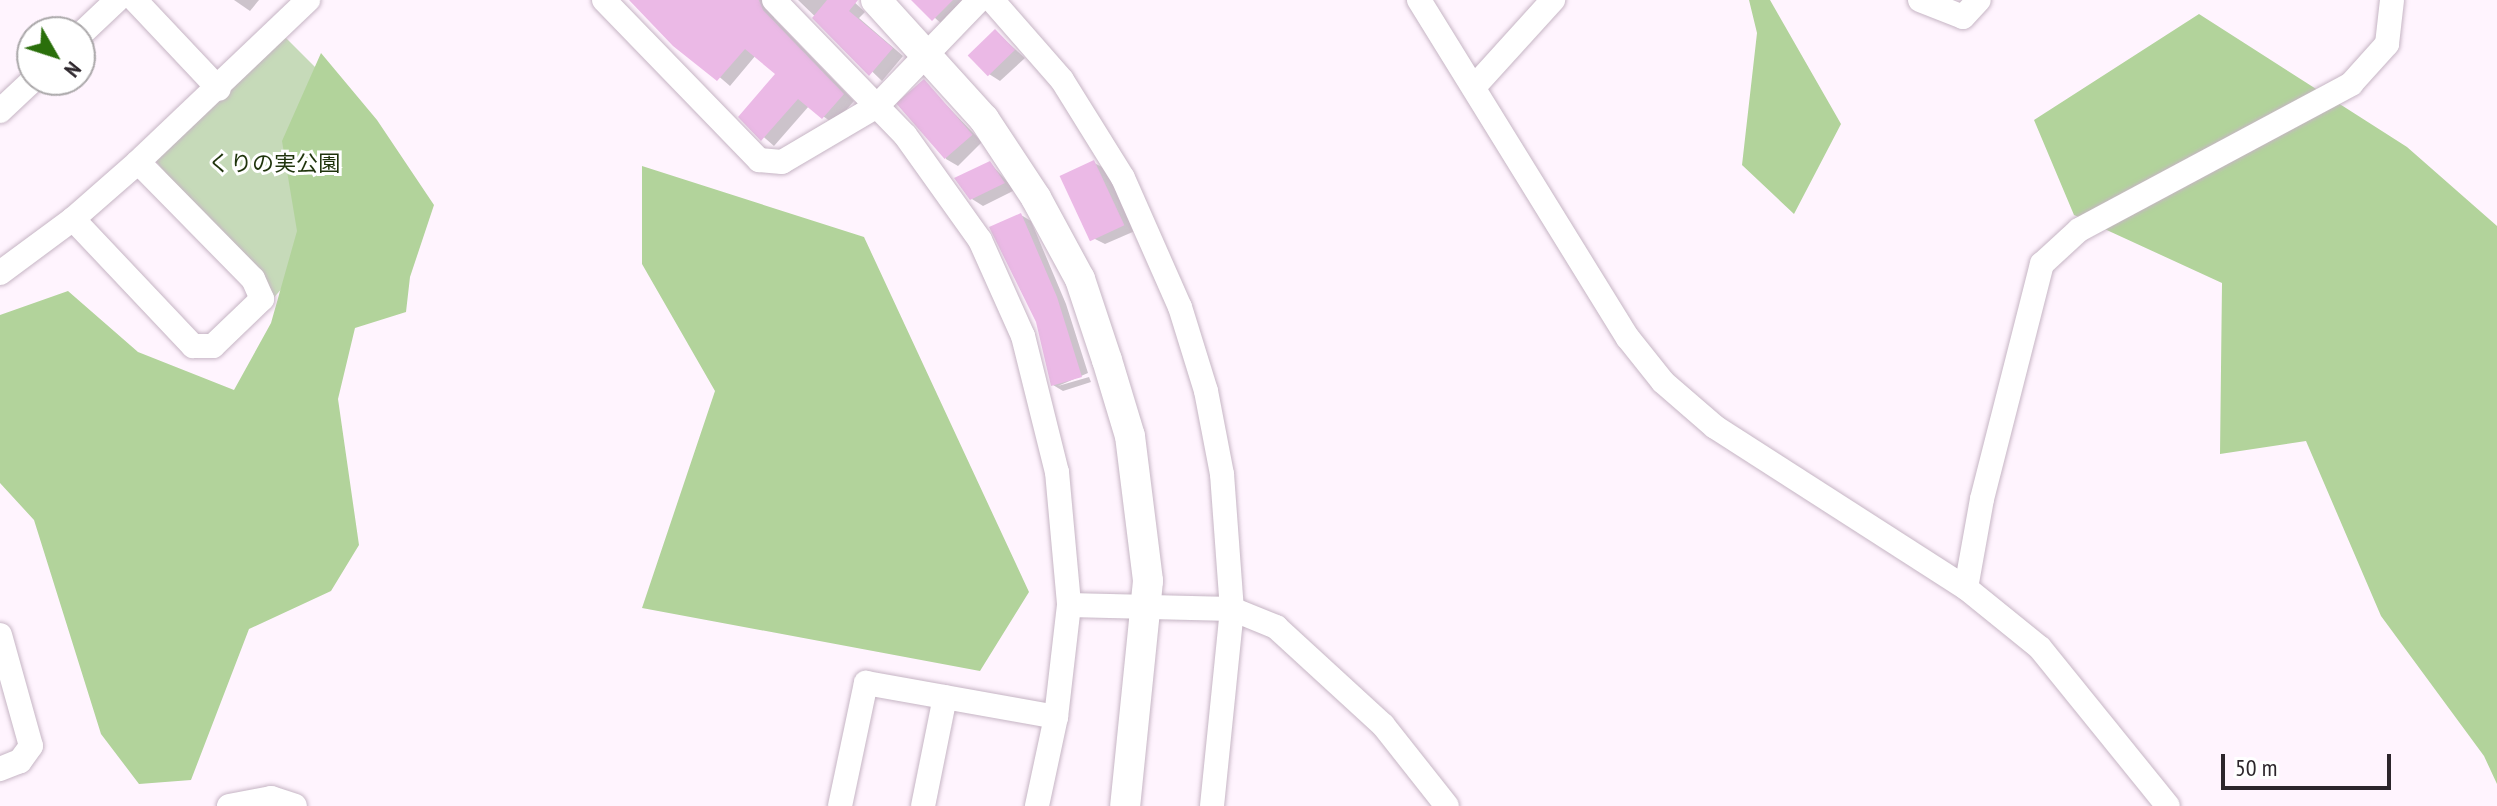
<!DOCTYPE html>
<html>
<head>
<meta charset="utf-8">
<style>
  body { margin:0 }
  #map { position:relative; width:2497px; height:806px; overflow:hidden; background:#fff4fe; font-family:"PT Sans Narrow","Noto Sans JP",sans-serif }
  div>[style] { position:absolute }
  .green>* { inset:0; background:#c6dab9 }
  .forest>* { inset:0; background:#b2d39b }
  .shadow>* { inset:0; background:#0003 }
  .building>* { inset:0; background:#ebb9e6; transform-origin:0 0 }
  .roads { filter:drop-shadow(0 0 2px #c6b5c4) drop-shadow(0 0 2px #c6b5c4) }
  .minor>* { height:24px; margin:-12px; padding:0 12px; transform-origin:12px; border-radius:12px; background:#fff }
  .tertiary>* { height:30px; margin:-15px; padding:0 15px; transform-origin:15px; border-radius:15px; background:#fff }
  span { translate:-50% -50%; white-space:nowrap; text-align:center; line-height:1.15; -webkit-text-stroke:6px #fff; paint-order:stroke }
  .park-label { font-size:22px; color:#1f340c }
  .north { position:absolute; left:16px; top:16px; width:80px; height:80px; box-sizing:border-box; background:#fff; border:2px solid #aba8aa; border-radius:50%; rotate:129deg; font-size:22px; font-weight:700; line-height:32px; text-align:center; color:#2c252b }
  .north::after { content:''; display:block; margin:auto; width:28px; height:36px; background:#2a6f0b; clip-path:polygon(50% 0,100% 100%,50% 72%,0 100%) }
  .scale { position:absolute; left:2221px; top:754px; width:170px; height:36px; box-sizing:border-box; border:4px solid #2c252b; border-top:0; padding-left:10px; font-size:24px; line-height:28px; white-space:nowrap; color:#2c252b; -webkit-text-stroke:6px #fff; paint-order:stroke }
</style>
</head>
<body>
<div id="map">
  <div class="green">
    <div style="clip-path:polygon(282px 34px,350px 102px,391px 163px,271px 301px,154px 159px)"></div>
  </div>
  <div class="forest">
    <div style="clip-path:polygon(1749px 0,1770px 0,1841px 124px,1794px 214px,1742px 165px,1757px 33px)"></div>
    <div style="clip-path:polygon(2199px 14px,2407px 147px,2497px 226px,2497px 784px,2484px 756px,2381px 616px,2306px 441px,2220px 454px,2222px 283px,2074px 215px,2034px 120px)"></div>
    <div style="clip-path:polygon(321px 53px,377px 120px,434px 205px,410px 277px,406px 312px,355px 328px,338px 399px,359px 545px,331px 591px,249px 629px,191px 780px,139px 784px,101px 734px,34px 520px,0 483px,0 315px,68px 291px,138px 352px,234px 390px,271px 323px,297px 231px,282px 141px)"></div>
    <div style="clip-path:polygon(642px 166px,864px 237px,1029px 592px,980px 671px,642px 608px,715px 391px,642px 264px)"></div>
  </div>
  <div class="shadow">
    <div style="clip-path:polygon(234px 0,259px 0,250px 11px)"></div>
    <div style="clip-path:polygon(630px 0,773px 0,774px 18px,854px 101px,834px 124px,809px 106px,774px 146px,741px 117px,777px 74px,756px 55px,730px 86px)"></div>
    <div style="clip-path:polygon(798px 0,852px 0,865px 12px,859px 18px,903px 56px,882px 81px)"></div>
    <div style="clip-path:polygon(915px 0,970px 0,944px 26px)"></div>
    <div style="clip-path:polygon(995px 31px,1025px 58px,1000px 81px,989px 74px)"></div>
    <div style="clip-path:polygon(924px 82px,982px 142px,958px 166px,946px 159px)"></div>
    <div style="clip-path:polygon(990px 163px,1015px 190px,983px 206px,972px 199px)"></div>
    <div style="clip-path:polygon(1094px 163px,1106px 169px,1135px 231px,1105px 244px,1093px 238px)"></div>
    <div style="clip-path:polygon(1021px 215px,1031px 221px,1066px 304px,1088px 373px,1058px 386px,1089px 377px,1091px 382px,1063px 391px,1053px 385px)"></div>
  </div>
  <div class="building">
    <div style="clip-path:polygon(629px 0,759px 0,763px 10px,844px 94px,822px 119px,798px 99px,761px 141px,738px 117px,775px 74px,745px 49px,717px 81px,673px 46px)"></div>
    <div style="clip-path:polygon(827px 0,858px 0,849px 11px,893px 48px,869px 76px,812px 18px)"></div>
    <div style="clip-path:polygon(911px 0,953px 0,932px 21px)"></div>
    <div style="left:995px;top:29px;width:29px;height:38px;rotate:46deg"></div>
    <div style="left:924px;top:79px;width:74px;height:37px;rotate:49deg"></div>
    <div style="left:1094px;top:160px;width:72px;height:38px;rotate:65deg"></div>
    <div style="clip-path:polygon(990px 161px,1005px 183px,970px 200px,954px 178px)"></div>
    <div style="clip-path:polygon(1021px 213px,1057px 297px,1082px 377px,1051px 386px,1036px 322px,989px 227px)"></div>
  </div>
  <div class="roads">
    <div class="minor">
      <div style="left:135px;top:0;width:122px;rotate:46.7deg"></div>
      <div style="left:604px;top:0;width:223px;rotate:45.9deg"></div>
      <div style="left:759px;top:160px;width:23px;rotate:5deg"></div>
      <div style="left:782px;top:162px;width:110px;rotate:-30.5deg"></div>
      <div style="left:877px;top:106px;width:147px;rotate:-46.1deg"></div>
      <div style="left:774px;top:0;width:188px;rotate:45.9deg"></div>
      <div style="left:905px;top:135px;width:129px;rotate:54.5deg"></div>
      <div style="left:980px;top:240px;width:105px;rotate:65.9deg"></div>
      <div style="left:1023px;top:336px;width:140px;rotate:76deg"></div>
      <div style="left:1057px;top:472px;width:134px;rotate:84.8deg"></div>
      <div style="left:1069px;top:605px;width:113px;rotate:96.6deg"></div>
      <div style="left:1056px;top:717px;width:91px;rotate:102.1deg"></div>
      <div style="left:992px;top:0;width:106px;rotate:48.8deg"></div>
      <div style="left:1062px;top:80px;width:115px;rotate:58.1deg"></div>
      <div style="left:1123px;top:178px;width:141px;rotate:66.2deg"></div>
      <div style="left:1180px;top:307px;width:88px;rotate:72.8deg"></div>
      <div style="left:1206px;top:391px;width:85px;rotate:79.1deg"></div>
      <div style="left:1222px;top:474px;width:135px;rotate:85.8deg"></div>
      <div style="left:1232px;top:609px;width:198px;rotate:95.8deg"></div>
      <div style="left:1419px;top:0;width:397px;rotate:58.3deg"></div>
      <div style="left:1628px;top:338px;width:56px;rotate:51.5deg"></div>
      <div style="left:1663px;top:382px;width:69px;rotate:40.9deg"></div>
      <div style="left:1715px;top:427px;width:298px;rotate:32.7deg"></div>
      <div style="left:1966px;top:588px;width:95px;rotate:39deg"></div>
      <div style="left:2040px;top:648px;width:203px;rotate:51deg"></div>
      <div style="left:1920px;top:0;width:46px;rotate:21.6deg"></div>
      <div style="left:1963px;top:17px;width:23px;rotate:-47deg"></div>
      <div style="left:80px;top:35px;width:51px;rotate:-43.4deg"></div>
      <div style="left:1474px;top:87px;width:118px;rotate:-47.8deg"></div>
      <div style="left:0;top:111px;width:45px;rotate:-43.2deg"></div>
      <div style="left:73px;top:219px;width:175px;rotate:46.6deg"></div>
      <div style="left:193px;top:346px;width:20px"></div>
      <div style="left:213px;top:346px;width:68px;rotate:-43.8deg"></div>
      <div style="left:262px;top:299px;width:22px;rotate:-114deg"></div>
      <div style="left:253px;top:279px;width:164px;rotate:-134.5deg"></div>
      <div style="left:0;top:273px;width:91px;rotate:-36.5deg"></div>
      <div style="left:73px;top:219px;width:86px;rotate:-41.2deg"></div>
      <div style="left:138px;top:162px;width:235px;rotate:-43.6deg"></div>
      <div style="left:1966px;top:588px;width:90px;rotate:-79.8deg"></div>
      <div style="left:1982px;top:499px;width:243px;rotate:-75.7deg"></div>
      <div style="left:2042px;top:264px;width:50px;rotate:-42.6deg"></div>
      <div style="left:2079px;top:230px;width:309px;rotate:-28.2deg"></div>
      <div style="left:2351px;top:84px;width:54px;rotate:-48deg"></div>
      <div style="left:2387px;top:44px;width:44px;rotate:-83.5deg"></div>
      <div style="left:1069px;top:605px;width:163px;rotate:1.4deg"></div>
      <div style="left:1232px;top:609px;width:48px;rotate:22.2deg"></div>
      <div style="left:1276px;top:627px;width:145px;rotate:42.5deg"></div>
      <div style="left:1383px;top:725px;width:103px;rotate:51.7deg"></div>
      <div style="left:0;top:635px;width:115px;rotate:74.4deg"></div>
      <div style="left:31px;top:746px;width:19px;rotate:126deg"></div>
      <div style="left:20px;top:761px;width:22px;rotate:158deg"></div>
      <div style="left:229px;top:806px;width:43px;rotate:-10.8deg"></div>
      <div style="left:271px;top:798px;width:25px;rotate:18deg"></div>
      <div style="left:840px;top:806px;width:126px;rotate:-78.1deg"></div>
      <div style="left:866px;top:683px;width:193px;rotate:10.1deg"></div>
      <div style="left:923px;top:806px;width:111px;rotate:-78.6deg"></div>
    </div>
    <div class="tertiary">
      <div style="left:876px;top:0;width:161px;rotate:47.8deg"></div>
      <div style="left:984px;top:119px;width:95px;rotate:56.6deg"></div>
      <div style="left:1036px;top:198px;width:92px;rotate:61.5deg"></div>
      <div style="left:1080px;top:279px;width:85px;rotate:71.6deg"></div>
      <div style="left:1107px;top:360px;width:79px;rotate:73.2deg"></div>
      <div style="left:1130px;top:436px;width:146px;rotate:82.9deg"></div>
      <div style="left:1148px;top:581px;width:226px;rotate:95.8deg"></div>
    </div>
  </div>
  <div class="park-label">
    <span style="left:274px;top:164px">くりの実公園</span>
  </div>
  <div class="north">N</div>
  <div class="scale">50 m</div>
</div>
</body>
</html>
